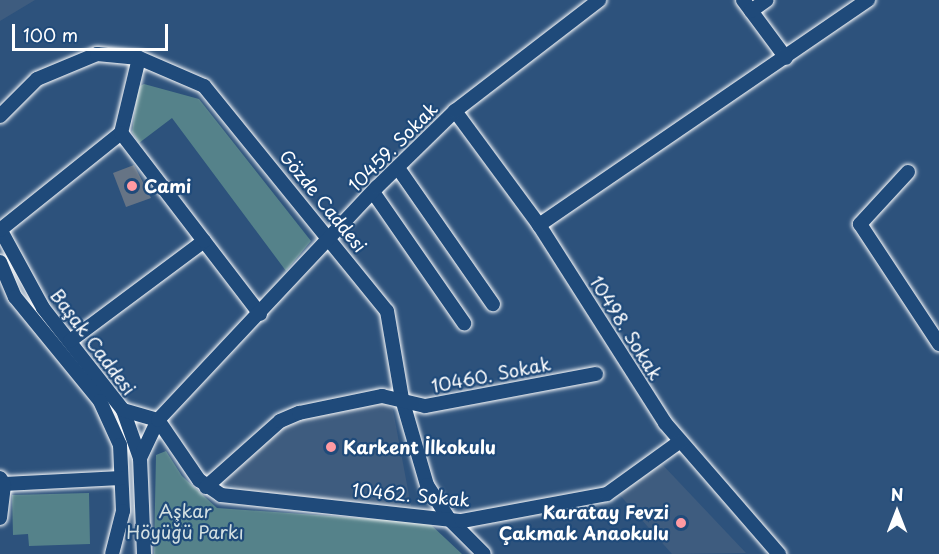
<!DOCTYPE html>
<html>
<head>
<meta charset="utf-8">
<style>
  body { margin:0 }
  #map { position:relative; width:939px; height:554px; overflow:hidden; background:#2d527c; font-family:"Playpen Sans",sans-serif }
  div>[style] { position:absolute }
  .built>* { inset:0; background:#3e5c7f }
  .green>* { inset:0; background:#55828a }
  .building>* { inset:0; background:#667485 }
  .roads { filter:drop-shadow(0 0 2px #fff) drop-shadow(0 0 2px #fff) }
  .minor>* { height:14px; margin:-7px; padding:0 7px; transform-origin:7px; border-radius:7px; background:#1f4a7a }
  .dots>* { width:16px; height:16px; translate:-50% -50%; box-sizing:border-box; border:3px solid #1f4a7a; border-radius:50% }
  span { translate:-50% -50%; white-space:nowrap; text-align:center; line-height:1.15; -webkit-text-stroke:4.5px #1f4a7a; paint-order:stroke }
  .street-label { font-size:18px; color:#fff }
  .poi-label { font-size:18px; color:#fff; font-weight:700 }
  .left { translate:0 -50%; text-align:left }
  .right { translate:-100% -50%; text-align:right }
  .park-label { font-size:18px; color:#d4e0e2 }
  .north { position:absolute; left:867px; top:482px; width:60px; height:60px; -webkit-text-stroke:4px #1f4a7a; paint-order:stroke; rotate:0deg; font-size:16px; font-weight:700; line-height:24px; text-align:center; color:#fff }
  .north::after { content:''; display:block; margin:auto; width:21px; height:27px; background:#fff; clip-path:polygon(50% 0,100% 100%,50% 72%,0 100%) }
  .scale { position:absolute; left:12px; top:24px; width:156px; height:27px; box-sizing:border-box; border:3px solid #fff; border-top:0; padding-left:8px; font-size:18px; line-height:21px; white-space:nowrap; color:#fff; -webkit-text-stroke:4px #1f4a7a; paint-order:stroke }
</style>
</head>
<body>
<div id="map">
  <div class="built">
    <div style="clip-path:polygon(0 0,35px 0,0 21px)"></div>
    <div style="clip-path:polygon(384px 403px,393px 410px,411px 506px,264px 494px,222px 483px,289px 422px)"></div>
    <div style="clip-path:polygon(660px 462px,746px 553px,672px 554px,618px 493px)"></div>
  </div>
  <div class="green">
    <div style="clip-path:polygon(144px 84px,199px 99px,311px 241px,286px 271px,172px 118px,139px 143px,132px 132px,138px 87px)"></div>
    <div style="clip-path:polygon(166px 451px,182px 476px,217px 508px,429px 523px,462px 554px,154px 554px,156px 455px)"></div>
    <div style="clip-path:polygon(89px 493px,90px 544px,29px 546px,28px 534px,13px 535px,12px 495px)"></div>
  </div>
  <div class="building">
    <div style="clip-path:polygon(134px 165px,151px 198px,126px 207px,113px 173px)"></div>
  </div>
  <div class="roads">
    <div class="minor">
      <div style="left:743px;top:0;width:72px;rotate:53.4deg"></div>
      <div style="left:751px;top:11px;width:19px;rotate:-35deg"></div>
      <div style="left:455px;top:111px;width:142px;rotate:53.6deg"></div>
      <div style="left:539px;top:225px;width:235px;rotate:57.5deg"></div>
      <div style="left:665px;top:423px;width:174px;rotate:49deg"></div>
      <div style="left:0;top:116px;width:52px;rotate:-45deg"></div>
      <div style="left:37px;top:79px;width:65px;rotate:-22.6deg"></div>
      <div style="left:97px;top:54px;width:42px;rotate:5.4deg"></div>
      <div style="left:139px;top:58px;width:71px;rotate:23.3deg"></div>
      <div style="left:204px;top:86px;width:290px;rotate:50.9deg"></div>
      <div style="left:387px;top:311px;width:89px;rotate:80.3deg"></div>
      <div style="left:402px;top:399px;width:90px;rotate:73.8deg"></div>
      <div style="left:427px;top:485px;width:40px;rotate:57.1deg"></div>
      <div style="left:449px;top:519px;width:49px;rotate:45deg"></div>
      <div style="left:398px;top:168px;width:166px;rotate:55.1deg"></div>
      <div style="left:908px;top:172px;width:71px;rotate:132.7deg"></div>
      <div style="left:860px;top:224px;width:144px;rotate:56.6deg"></div>
      <div style="left:373px;top:192px;width:160px;rotate:55.2deg"></div>
      <div style="left:539px;top:225px;width:399px;rotate:-34.4deg"></div>
      <div style="left:0;top:229px;width:90px;rotate:61.4deg"></div>
      <div style="left:43px;top:308px;width:130px;rotate:51.9deg"></div>
      <div style="left:123px;top:410px;width:51px;rotate:70.5deg"></div>
      <div style="left:140px;top:458px;width:96px;rotate:87.6deg"></div>
      <div style="left:0;top:230px;width:155px;rotate:-38.7deg"></div>
      <div style="left:121px;top:133px;width:77px;rotate:-76.5deg"></div>
      <div style="left:204px;top:241px;width:92px;rotate:52.5deg"></div>
      <div style="left:0;top:262px;width:38px;rotate:67deg"></div>
      <div style="left:15px;top:297px;width:134px;rotate:50.7deg"></div>
      <div style="left:100px;top:401px;width:48px;rotate:65.6deg"></div>
      <div style="left:120px;top:445px;width:66px;rotate:87.4deg"></div>
      <div style="left:123px;top:511px;width:44px;rotate:104.3deg"></div>
      <div style="left:70px;top:341px;width:167px;rotate:-36.7deg"></div>
      <div style="left:204px;top:241px;width:136px;rotate:-127.5deg"></div>
      <div style="left:123px;top:410px;width:36px;rotate:16deg"></div>
      <div style="left:158px;top:420px;width:73px;rotate:55.7deg"></div>
      <div style="left:199px;top:480px;width:27px;rotate:34deg"></div>
      <div style="left:221px;top:495px;width:242px;rotate:6.2deg"></div>
      <div style="left:462px;top:521px;width:147px;rotate:-10.5deg"></div>
      <div style="left:607px;top:494px;width:89px;rotate:-35.8deg"></div>
      <div style="left:140px;top:458px;width:42px;rotate:-64.7deg"></div>
      <div style="left:158px;top:420px;width:320px;rotate:-46.8deg"></div>
      <div style="left:377px;top:187px;width:109px;rotate:-44.3deg"></div>
      <div style="left:455px;top:111px;width:182px;rotate:-37.6deg"></div>
      <div style="left:0;top:478px;width:7px;rotate:56deg"></div>
      <div style="left:4px;top:484px;width:117px;rotate:-2.9deg"></div>
      <div style="left:206px;top:487px;width:99px;rotate:-41.7deg"></div>
      <div style="left:280px;top:421px;width:21px;rotate:-23deg"></div>
      <div style="left:299px;top:413px;width:85px;rotate:-11.6deg"></div>
      <div style="left:382px;top:396px;width:44px;rotate:13.1deg"></div>
      <div style="left:425px;top:406px;width:174px;rotate:-10.6deg"></div>
      <div style="left:0;top:518px;width:34px;rotate:-83deg"></div>
    </div>
  </div>
  <div class="dots">
    <div style="left:132px;top:186px;background:#ff9aa2"></div>
    <div style="left:331px;top:447px;background:#ff9aa2"></div>
    <div style="left:681px;top:523px;background:#ff9aa2"></div>
  </div>
  <div class="street-label">
    <span style="left:393px;top:147px;rotate:-45deg">10459. Sokak</span>
    <span style="left:323px;top:201px;rotate:51deg">Gözde Caddesi</span>
    <span style="left:626px;top:328px;rotate:58deg">10498. Sokak</span>
    <span style="left:93px;top:342px;rotate:53deg">Başak Caddesi</span>
    <span style="left:491px;top:375px;rotate:-11deg">10460. Sokak</span>
    <span style="left:411px;top:495px;rotate:5deg">10462. Sokak</span>
  </div>
  <div class="poi-label">
    <span class="left" style="left:144px;top:186px">Cami</span>
    <span class="left" style="left:343px;top:447px">Karkent İlkokulu</span>
    <span class="right" style="left:669px;top:523px">Karatay Fevzi<br>Çakmak Anaokulu</span>
  </div>
  <div class="park-label">
    <span style="left:185px;top:522px">Aşkar<br>Höyüğü Parkı</span>
  </div>
  <div class="north">N</div>
  <div class="scale">100 m</div>
</div>
</body>
</html>
